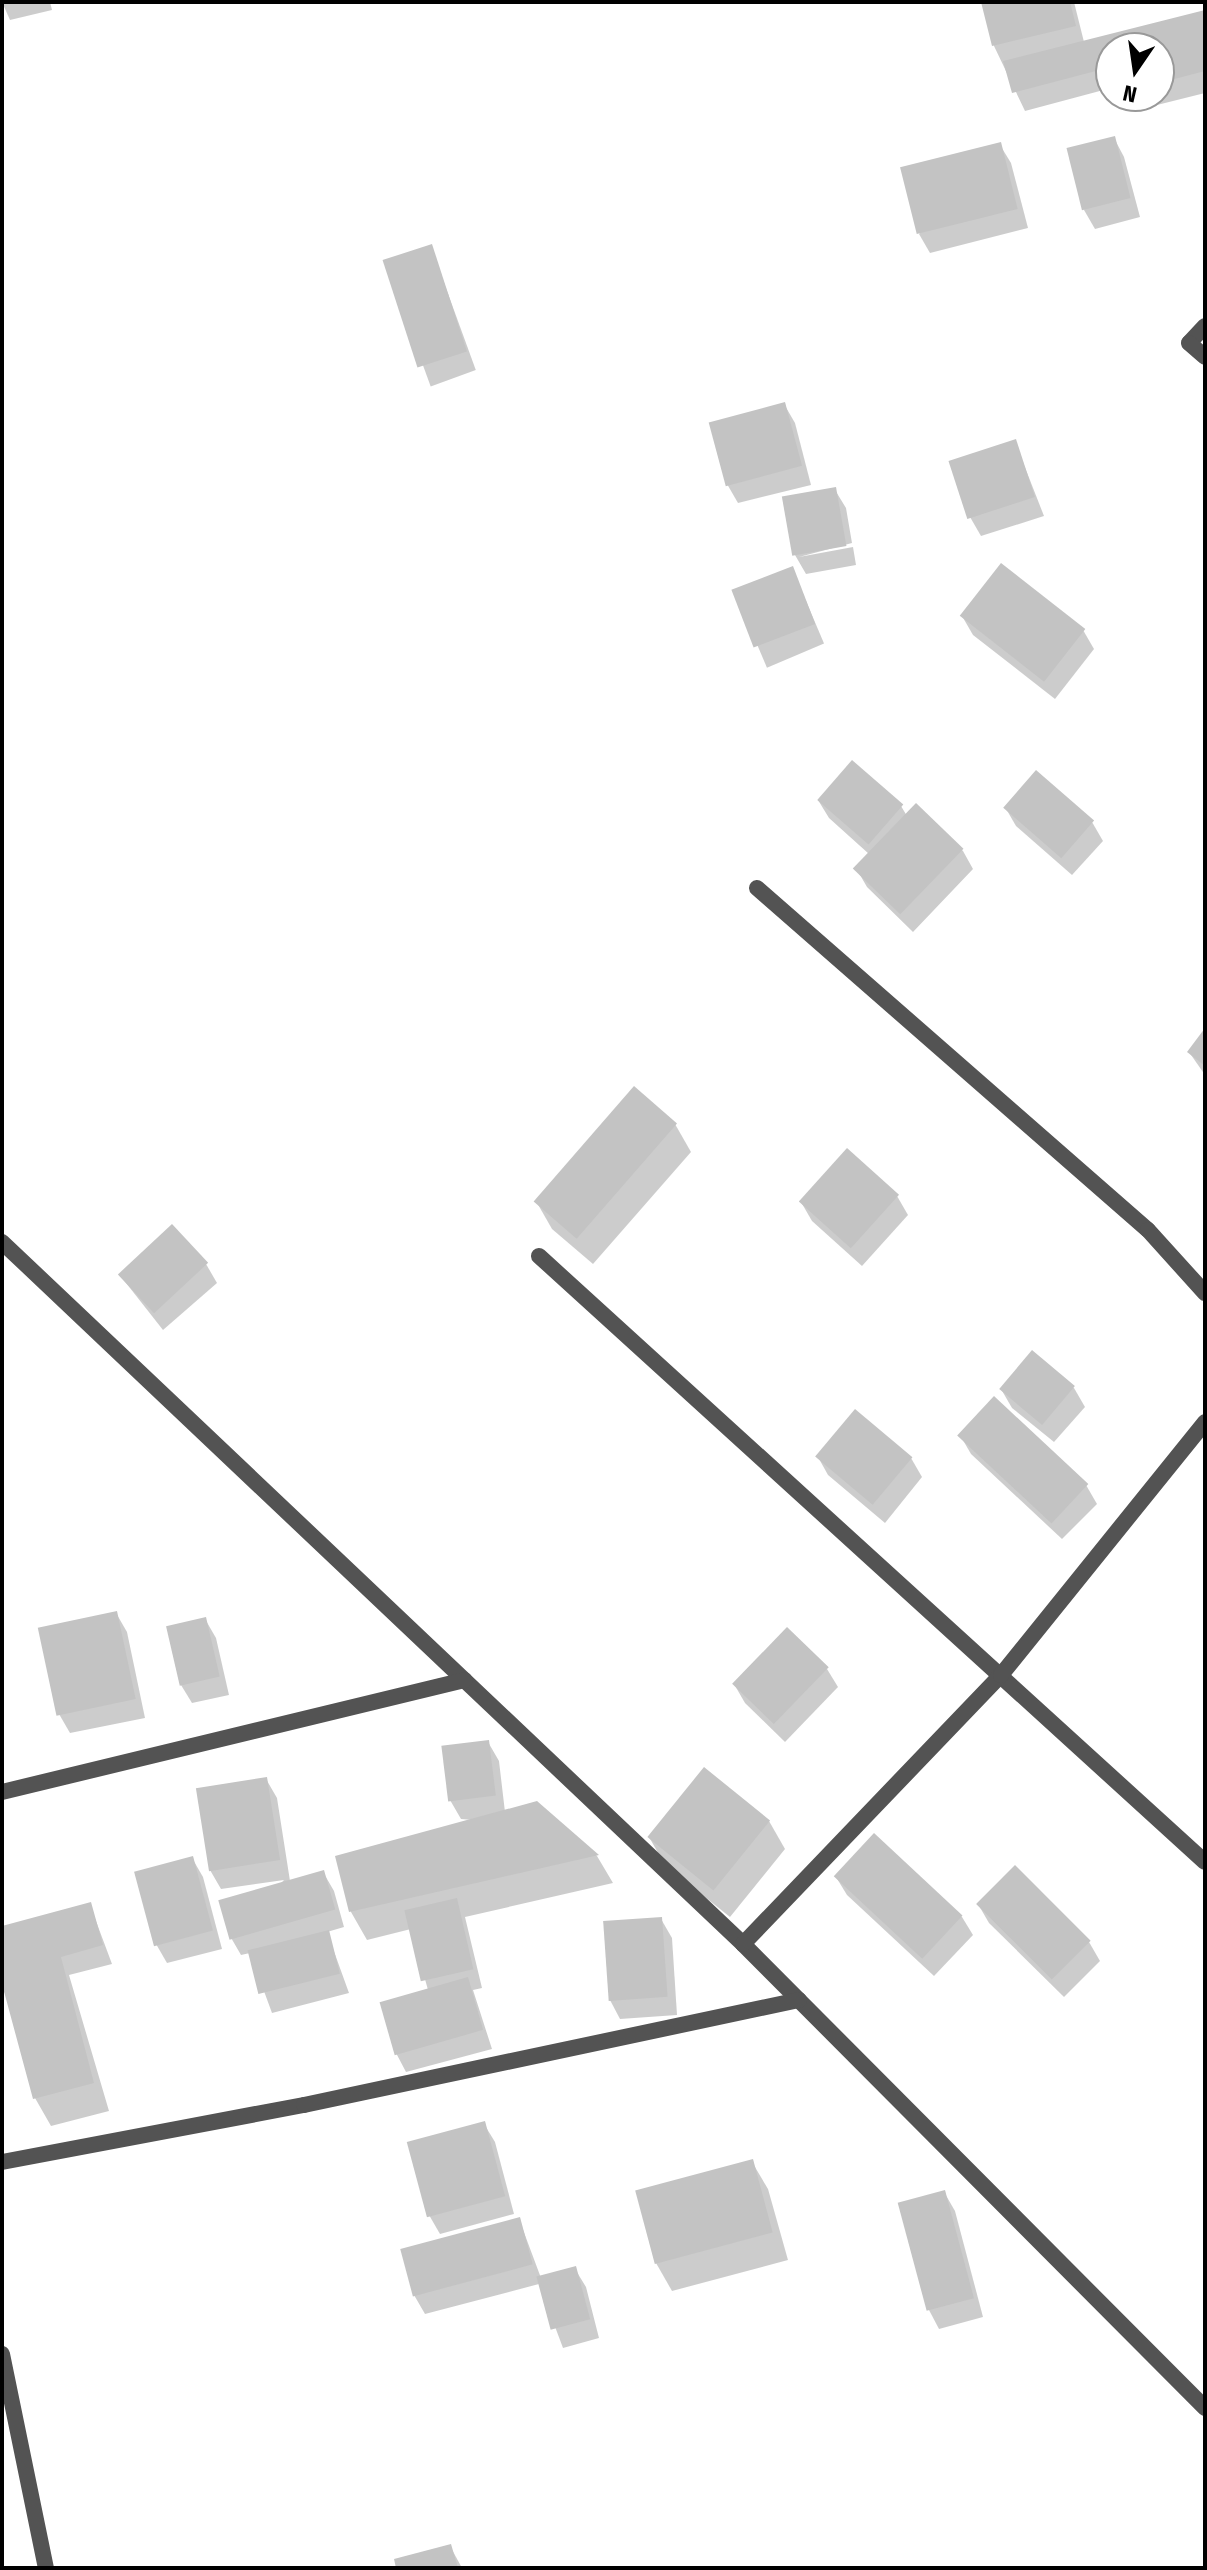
<!DOCTYPE html>
<html>
<head>
<meta charset="utf-8">
<style>
  body { margin:0 }
  #map { position:relative; width:1207px; height:2570px; overflow:hidden; background:#fff; font-family:"Fira Sans Condensed",sans-serif }
  div>[style] { position:absolute }
  .shadow>* { inset:0; background:#0003; transform-origin:0 0 }
  .building>* { inset:0; background:#c3c3c3; transform-origin:0 0 }
  .street>* { height:16px; margin:-8px; padding:0 8px; transform-origin:8px; border-radius:8px; background:#535353 }
  span { translate:-50% -50%; white-space:nowrap; text-align:center; line-height:1.15; -webkit-text-stroke:7px #fff; paint-order:stroke }
  .frame { position:absolute; inset:0; border:4px solid #000; pointer-events:none }
  .north { position:absolute; left:1095px; top:32px; width:80px; height:80px; box-sizing:border-box; background:#fff; border:2px solid #999; border-radius:50%; rotate:193deg; font-size:22px; font-weight:700; line-height:32px; text-align:center; color:#000 }
  .north::after { content:''; display:block; margin:auto; width:28px; height:36px; background:#000; clip-path:polygon(50% 0,100% 100%,50% 72%,0 100%) }
</style>
</head>
<body>
<div id="map">
  <div class="shadow">
    <div style="clip-path:polygon(2px 2px,50px 2px,52px 10px,10px 20px)"></div>
    <div style="clip-path:polygon(983px 2px,1074px 2px,1084px 42px,1205px 12px,1205px 93px,1145px 108px,1138px 96px,1159px 96px,1159px 48px,1111px 48px,1111px 88px,1025px 111px,994px 46px)"></div>
    <div style="clip-path:polygon(1114px 138px,1124px 157px,1140px 217px,1095px 229px,1084px 210px)"></div>
    <div style="clip-path:polygon(1000px 145px,1011px 163px,1028px 228px,930px 253px,919px 234px)"></div>
    <div style="left:431px;top:247px;width:131px;height:48px;rotate:70deg"></div>
    <div style="clip-path:polygon(784px 404px,795px 423px,811px 485px,738px 503px,727px 484px)"></div>
    <div style="clip-path:polygon(1015px 442px,1044px 516px,981px 536px,970px 517px)"></div>
    <div style="clip-path:polygon(835px 490px,846px 508px,852px 543px,799px 557px,853px 547px,856px 565px,806px 574px,795px 555px)"></div>
    <div style="left:792px;top:568px;width:82px;height:62px;rotate:67deg"></div>
    <div style="clip-path:polygon(962px 616px,1083px 630px,1094px 649px,1055px 699px,973px 635px)"></div>
    <div style="clip-path:polygon(818px 800px,901px 806px,907px 816px,916px 806px,963px 851px,973px 869px,913px 932px,867px 887px,856px 868px,869px 854px,829px 818px)"></div>
    <div style="clip-path:polygon(1005px 807px,1092px 822px,1103px 841px,1072px 875px,1016px 826px)"></div>
    <div style="clip-path:polygon(1205px 1032px,1205px 1075px,1189px 1052px)"></div>
    <div style="clip-path:polygon(675px 1124px,691px 1152px,593px 1264px,552px 1229px,536px 1201px)"></div>
    <div style="clip-path:polygon(897px 1196px,908px 1215px,862px 1266px,812px 1221px,801px 1202px)"></div>
    <div style="clip-path:polygon(206px 1264px,217px 1283px,163px 1330px,119px 1274px)"></div>
    <div style="clip-path:polygon(1033px 1353px,1074px 1388px,1085px 1407px,1054px 1442px,1012px 1408px,1001px 1389px)"></div>
    <div style="clip-path:polygon(960px 1435px,1086px 1485px,1097px 1504px,1062px 1539px,971px 1454px)"></div>
    <div style="clip-path:polygon(818px 1457px,911px 1458px,922px 1477px,885px 1523px,828px 1475px)"></div>
    <div style="clip-path:polygon(116px 1613px,127px 1632px,145px 1718px,70px 1733px,59px 1714px)"></div>
    <div style="clip-path:polygon(205px 1619px,216px 1638px,229px 1695px,192px 1703px,181px 1685px,168px 1627px)"></div>
    <div style="clip-path:polygon(827px 1669px,838px 1687px,785px 1742px,745px 1703px,734px 1684px)"></div>
    <div style="clip-path:polygon(488px 1742px,499px 1761px,505px 1812px,537px 1803px,597px 1856px,613px 1883px,465px 1917px,482px 1988px,473px 1990px,492px 2049px,406px 2072px,396px 2053px,428px 1990px,411px 1929px,367px 1940px,351px 1912px,337px 1857px,473px 1820px,461px 1819px,450px 1800px)"></div>
    <div style="clip-path:polygon(266px 1779px,277px 1798px,290px 1881px,323px 1872px,334px 1891px,344px 1927px,327px 1932px,349px 1993px,272px 2013px,250px 1953px,241px 1955px,230px 1936px,284px 1880px,221px 1889px,210px 1870px)"></div>
    <div style="clip-path:polygon(769px 1821px,785px 1849px,730px 1917px,665px 1865px,649px 1837px)"></div>
    <div style="clip-path:polygon(875px 1836px,962px 1917px,973px 1935px,934px 1976px,847px 1895px,836px 1877px)"></div>
    <div style="clip-path:polygon(192px 1858px,203px 1877px,222px 1949px,167px 1963px,156px 1944px,137px 1873px)"></div>
    <div style="clip-path:polygon(978px 1904px,1089px 1942px,1100px 1961px,1064px 1997px,989px 1923px)"></div>
    <div style="clip-path:polygon(90px 1905px,112px 1964px,69px 1975px,109px 2111px,51px 2126px,35px 2098px,6px 1992px,2px 1993px,2px 1928px)"></div>
    <div style="clip-path:polygon(661px 1919px,672px 1938px,677px 2015px,620px 2019px,610px 2000px)"></div>
    <div style="clip-path:polygon(484px 2124px,495px 2142px,514px 2214px,440px 2234px,429px 2215px)"></div>
    <div style="clip-path:polygon(752px 2162px,768px 2189px,788px 2260px,672px 2291px,656px 2263px)"></div>
    <div style="clip-path:polygon(944px 2192px,955px 2211px,983px 2317px,939px 2329px,929px 2310px)"></div>
    <div style="clip-path:polygon(519px 2219px,541px 2278px,575px 2269px,586px 2287px,599px 2338px,563px 2348px,539px 2284px,425px 2314px,414px 2295px)"></div>
    <div style="clip-path:polygon(450px 2546px,462px 2568px,398px 2568px)"></div>
  </div>
  <div class="building">
    <div style="clip-path:polygon(981px 2px,1070px 2px,1076px 26px,992px 46px)"></div>
    <div style="clip-path:polygon(1205px 10px,1205px 71px,1159px 83px,1159px 48px,1111px 48px,1111px 67px,1012px 93px,1003px 61px)"></div>
    <div style="left:1115px;top:136px;width:64px;height:50px;rotate:76deg"></div>
    <div style="left:1001px;top:142px;width:69px;height:104px;rotate:76deg"></div>
    <div style="left:432px;top:244px;width:113px;height:52px;rotate:72deg"></div>
    <div style="left:785px;top:402px;width:66px;height:79px;rotate:75deg"></div>
    <div style="left:1016px;top:439px;width:61px;height:71px;rotate:72deg"></div>
    <div style="left:836px;top:487px;width:60px;height:55px;rotate:80deg"></div>
    <div style="left:1001px;top:563px;width:107px;height:67px;rotate:38deg"></div>
    <div style="left:793px;top:566px;width:62px;height:66px;rotate:69deg"></div>
    <div style="left:852px;top:760px;width:68px;height:53px;rotate:41deg"></div>
    <div style="left:1036px;top:770px;width:77px;height:50px;rotate:41deg"></div>
    <div style="left:916px;top:803px;width:66px;height:91px;rotate:44deg"></div>
    <div style="clip-path:polygon(1205px 1028px,1205px 1066px,1187px 1052px)"></div>
    <div style="left:634px;top:1086px;width:57px;height:153px;rotate:41deg"></div>
    <div style="left:847px;top:1148px;width:70px;height:72px;rotate:42deg"></div>
    <div style="left:172px;top:1224px;width:53px;height:74px;rotate:47deg"></div>
    <div style="left:1032px;top:1350px;width:56px;height:51px;rotate:40deg"></div>
    <div style="left:994px;top:1396px;width:129px;height:54px;rotate:43deg"></div>
    <div style="left:855px;top:1409px;width:75px;height:62px;rotate:40deg"></div>
    <div style="left:117px;top:1611px;width:90px;height:81px;rotate:78deg"></div>
    <div style="left:206px;top:1617px;width:61px;height:41px;rotate:77deg"></div>
    <div style="left:787px;top:1627px;width:58px;height:79px;rotate:44deg"></div>
    <div style="left:489px;top:1740px;width:56px;height:48px;rotate:83deg"></div>
    <div style="left:704px;top:1767px;width:85px;height:90px;rotate:39deg"></div>
    <div style="left:267px;top:1777px;width:84px;height:72px;rotate:81deg"></div>
    <div style="clip-path:polygon(537px 1801px,599px 1855px,349px 1912px,335px 1856px)"></div>
    <div style="left:874px;top:1833px;width:121px;height:59px;rotate:43deg"></div>
    <div style="left:193px;top:1856px;width:77px;height:61px;rotate:75deg"></div>
    <div style="left:1015px;top:1865px;width:107px;height:55px;rotate:45deg"></div>
    <div style="left:324px;top:1870px;width:41px;height:110px;rotate:74deg"></div>
    <div style="left:457px;top:1898px;width:73px;height:54px;rotate:77deg"></div>
    <div style="clip-path:polygon(91px 1902px,103px 1945px,61px 1957px,94px 2083px,33px 2099px,2px 1984px,2px 1926px)"></div>
    <div style="left:662px;top:1917px;width:80px;height:59px;rotate:86deg"></div>
    <div style="left:329px;top:1930px;width:45px;height:84px;rotate:76deg"></div>
    <div style="left:468px;top:1977px;width:55px;height:92px;rotate:74deg"></div>
    <div style="left:485px;top:2121px;width:78px;height:81px;rotate:75deg"></div>
    <div style="left:753px;top:2159px;width:76px;height:122px;rotate:75deg"></div>
    <div style="left:945px;top:2190px;width:112px;height:49px;rotate:75deg"></div>
    <div style="left:520px;top:2217px;width:49px;height:124px;rotate:75deg"></div>
    <div style="left:576px;top:2266px;width:55px;height:41px;rotate:75deg"></div>
    <div style="clip-path:polygon(451px 2544px,458px 2568px,396px 2568px,394px 2559px)"></div>
  </div>
  <div class="street">
    <div style="left:1205px;top:326px;width:23px;rotate:133deg"></div>
    <div style="left:1189px;top:343px;width:21px;rotate:41deg"></div>
    <div style="left:757px;top:888px;width:519px;rotate:41.18deg"></div>
    <div style="left:1148px;top:1230px;width:85px;rotate:47.9deg"></div>
    <div style="left:2px;top:1242px;width:1021px;rotate:43.45deg"></div>
    <div style="left:743px;top:1944px;width:655px;rotate:45.12deg"></div>
    <div style="left:539px;top:1256px;width:900px;rotate:42.3deg"></div>
    <div style="left:2px;top:1792px;width:476px;rotate:-13.6deg"></div>
    <div style="left:743px;top:1944px;width:373px;rotate:-46.2deg"></div>
    <div style="left:1001px;top:1675px;width:325px;rotate:-51.1deg"></div>
    <div style="left:2px;top:2162px;width:307px;rotate:-10.7deg"></div>
    <div style="left:304px;top:2105px;width:506px;rotate:-11.98deg"></div>
    <div style="left:2px;top:2354px;width:218px;rotate:78.4deg"></div>
  </div>
  <div class="frame"></div>
  <div class="north">N</div>
</div>
</body>
</html>
